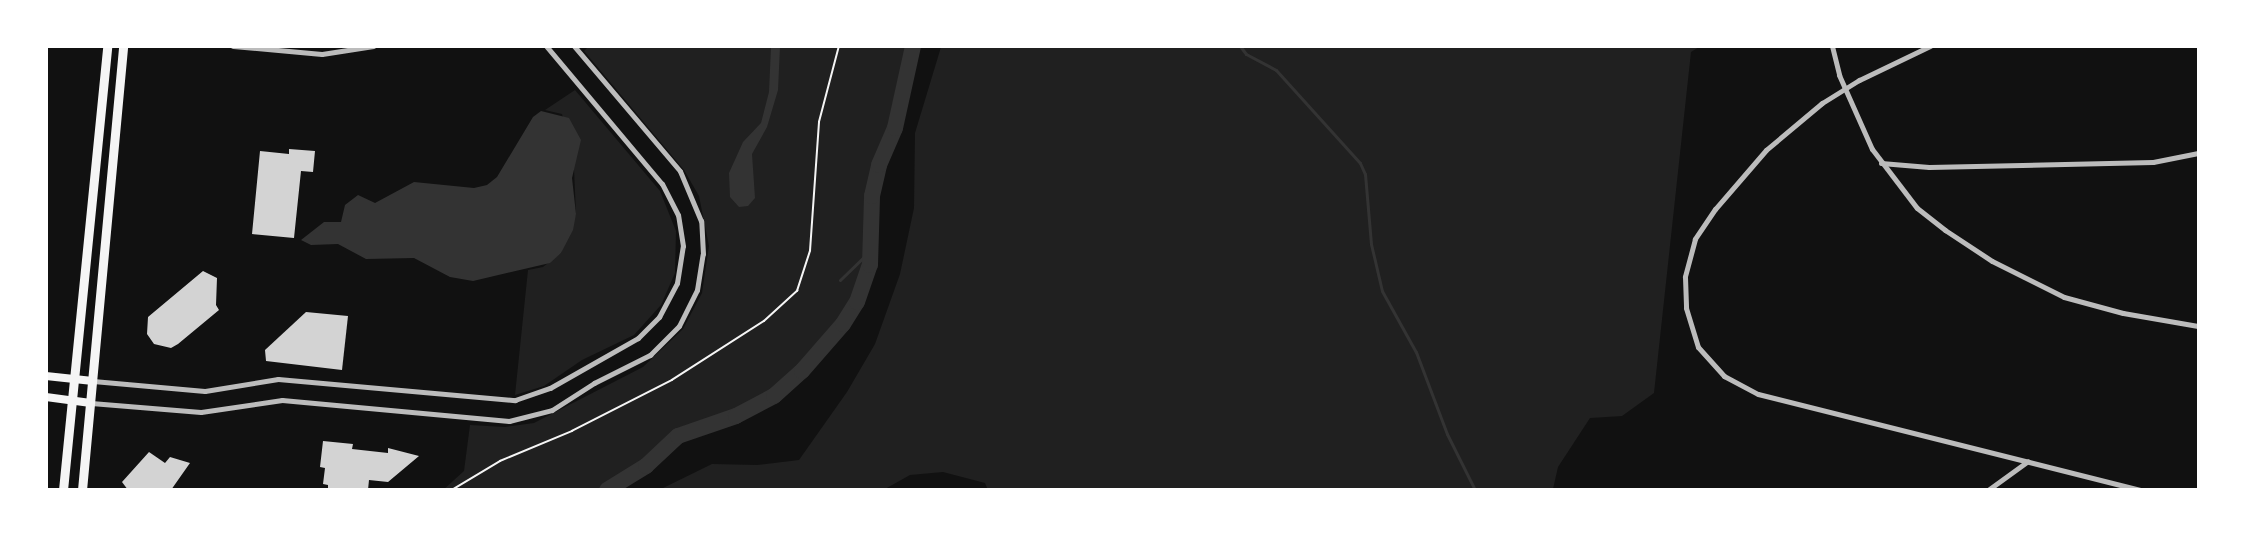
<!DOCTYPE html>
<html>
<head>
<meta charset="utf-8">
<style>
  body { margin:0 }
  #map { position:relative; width:2245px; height:536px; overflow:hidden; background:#111; font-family:Commissioner,sans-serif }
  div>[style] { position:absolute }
  .green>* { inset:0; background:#202020 }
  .water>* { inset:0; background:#333 }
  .stream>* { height:3px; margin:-1.5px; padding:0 1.5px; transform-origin:1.5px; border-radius:1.5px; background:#333 }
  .river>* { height:16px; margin:-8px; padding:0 8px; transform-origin:8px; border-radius:8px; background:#333 }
  .building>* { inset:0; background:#d3d3d3 }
  .path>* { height:1.5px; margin:-0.75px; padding:0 0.75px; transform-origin:0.75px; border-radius:0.75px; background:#f5f5f5 }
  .minor>* { height:5px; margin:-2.5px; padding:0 2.5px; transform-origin:2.5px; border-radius:2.5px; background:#bcbcbc }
  .secondary>* { height:8px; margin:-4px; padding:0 4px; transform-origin:4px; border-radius:4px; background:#f5f5f5 }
  .primary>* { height:9px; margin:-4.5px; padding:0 4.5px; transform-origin:4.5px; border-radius:4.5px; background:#f5f5f5 }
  span { translate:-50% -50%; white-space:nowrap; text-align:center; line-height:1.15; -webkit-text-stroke:6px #fff; paint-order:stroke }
  .frame { position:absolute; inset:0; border:48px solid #fff; pointer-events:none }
</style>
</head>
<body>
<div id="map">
  <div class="green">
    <div style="clip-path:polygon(589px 46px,913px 47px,895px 128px,879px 165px,872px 196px,872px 249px,865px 283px,843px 324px,788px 386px,736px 416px,678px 436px,646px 466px,607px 489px,443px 490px,464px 471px,470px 425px,505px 427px,534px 423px,643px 367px,683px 329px,702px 293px,709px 246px,699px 196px,684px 170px,584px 51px)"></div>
    <div style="clip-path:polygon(941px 47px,1699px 47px,1691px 52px,1654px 393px,1622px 416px,1590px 418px,1558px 467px,1553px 489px,988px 490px,985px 483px,943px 472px,910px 475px,885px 489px,661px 489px,712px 464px,757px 465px,799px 460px,847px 392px,875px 344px,900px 274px,914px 208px,915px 133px)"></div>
    <div style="clip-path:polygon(575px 90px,660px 191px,676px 231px,675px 273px,661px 305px,634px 335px,582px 360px,544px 386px,515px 395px,528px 270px,543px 267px,561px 253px,576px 214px,574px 169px,562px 114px,545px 110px)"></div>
  </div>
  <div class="water">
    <div style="clip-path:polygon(771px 47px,780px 47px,778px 90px,767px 127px,752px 154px,755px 198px,748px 206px,739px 207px,730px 197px,729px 173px,743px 142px,761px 123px,769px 92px)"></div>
    <div style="clip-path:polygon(541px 111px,569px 118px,581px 140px,572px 178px,576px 214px,573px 230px,561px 253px,550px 263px,473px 281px,450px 277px,414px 258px,366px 259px,338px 244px,311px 245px,301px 240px,324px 222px,341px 222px,345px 205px,358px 195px,375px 203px,414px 182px,474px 188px,487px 185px,497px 177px,533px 117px)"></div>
  </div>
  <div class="stream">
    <div style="left:1240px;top:46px;width:10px;rotate:53deg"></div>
    <div style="left:1246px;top:54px;width:34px;rotate:28deg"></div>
    <div style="left:1276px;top:70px;width:125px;rotate:47.9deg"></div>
    <div style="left:1360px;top:163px;width:12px;rotate:66deg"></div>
    <div style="left:1365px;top:174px;width:70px;rotate:85.1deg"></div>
    <div style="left:1371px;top:244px;width:48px;rotate:76.8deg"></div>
    <div style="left:1382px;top:291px;width:70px;rotate:60.9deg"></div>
    <div style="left:1416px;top:352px;width:88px;rotate:69.3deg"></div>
    <div style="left:1447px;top:434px;width:63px;rotate:63.4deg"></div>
    <div style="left:840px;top:280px;width:45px;rotate:-44.1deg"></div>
  </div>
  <div class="river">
    <div style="left:607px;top:490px;width:46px;rotate:-31.6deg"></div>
    <div style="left:646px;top:466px;width:44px;rotate:-43.2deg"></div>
    <div style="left:678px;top:436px;width:61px;rotate:-19deg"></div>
    <div style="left:736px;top:416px;width:43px;rotate:-27.8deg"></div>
    <div style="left:774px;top:396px;width:38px;rotate:-42deg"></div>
    <div style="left:802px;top:371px;width:62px;rotate:-48.9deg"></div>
    <div style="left:843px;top:324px;width:26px;rotate:-58deg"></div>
    <div style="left:857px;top:302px;width:39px;rotate:-71deg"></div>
    <div style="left:870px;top:265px;width:69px;rotate:-88.3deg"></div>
    <div style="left:872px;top:196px;width:32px;rotate:-77deg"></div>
    <div style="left:879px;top:165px;width:40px;rotate:-66.6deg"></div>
    <div style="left:895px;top:128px;width:84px;rotate:-77.6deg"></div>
  </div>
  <div class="building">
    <div style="clip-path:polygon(289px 149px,315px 151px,313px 172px,301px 171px,294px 238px,252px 234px,260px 151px,289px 154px)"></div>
    <div style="clip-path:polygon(203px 271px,217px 278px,216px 305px,219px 310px,178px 344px,171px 348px,154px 344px,147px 334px,148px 317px)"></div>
    <div style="clip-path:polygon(306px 312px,348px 316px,342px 370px,266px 361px,265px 350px)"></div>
    <div style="clip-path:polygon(323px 441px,353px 444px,352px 449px,388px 453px,388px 448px,419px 456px,388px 482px,369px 480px,368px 490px,328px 490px,328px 485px,323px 484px,325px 468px,320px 467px)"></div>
    <div style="clip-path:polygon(149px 452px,165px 463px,170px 457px,190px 463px,171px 490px,128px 490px,122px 482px)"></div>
  </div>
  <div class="path">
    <div style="left:452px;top:490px;width:56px;rotate:-31.1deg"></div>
    <div style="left:500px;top:461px;width:78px;rotate:-22.6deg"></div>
    <div style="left:572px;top:431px;width:112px;rotate:-27deg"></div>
    <div style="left:672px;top:380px;width:109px;rotate:-32.7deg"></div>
    <div style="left:764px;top:321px;width:45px;rotate:-42.3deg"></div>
    <div style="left:797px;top:291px;width:42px;rotate:-72deg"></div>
    <div style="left:810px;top:251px;width:129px;rotate:-86deg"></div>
    <div style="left:819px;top:122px;width:79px;rotate:-75.3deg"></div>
  </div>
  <div class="minor">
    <div style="left:233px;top:46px;width:89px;rotate:5.1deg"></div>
    <div style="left:322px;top:54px;width:52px;rotate:-8.9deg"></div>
    <div style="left:1832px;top:46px;width:30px;rotate:76deg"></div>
    <div style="left:1839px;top:75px;width:81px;rotate:66deg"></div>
    <div style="left:1872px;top:149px;width:74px;rotate:52.7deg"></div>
    <div style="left:1917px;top:208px;width:36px;rotate:38deg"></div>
    <div style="left:1945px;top:230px;width:56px;rotate:33.4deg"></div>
    <div style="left:1992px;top:261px;width:80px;rotate:26.6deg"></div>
    <div style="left:2064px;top:297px;width:61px;rotate:15.2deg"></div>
    <div style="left:2123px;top:313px;width:76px;rotate:9.8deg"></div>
    <div style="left:1930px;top:46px;width:79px;rotate:154.4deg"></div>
    <div style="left:1859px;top:80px;width:44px;rotate:148.1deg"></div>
    <div style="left:1822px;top:103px;width:73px;rotate:140deg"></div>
    <div style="left:1766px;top:150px;width:78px;rotate:130.8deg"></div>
    <div style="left:1715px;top:209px;width:36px;rotate:124deg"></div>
    <div style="left:1695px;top:239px;width:39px;rotate:105deg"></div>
    <div style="left:1685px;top:277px;width:31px;rotate:88deg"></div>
    <div style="left:1686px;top:308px;width:41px;rotate:72.9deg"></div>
    <div style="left:1698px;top:347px;width:39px;rotate:48deg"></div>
    <div style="left:1724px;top:376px;width:38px;rotate:28deg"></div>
    <div style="left:1758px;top:394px;width:395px;rotate:14.1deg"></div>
    <div style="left:1881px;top:163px;width:48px;rotate:4.8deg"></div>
    <div style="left:1929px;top:167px;width:224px;rotate:-1.3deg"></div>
    <div style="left:2153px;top:162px;width:46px;rotate:-11.3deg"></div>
    <div style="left:93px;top:381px;width:112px;rotate:5.1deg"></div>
    <div style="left:205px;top:391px;width:74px;rotate:-9.3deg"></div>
    <div style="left:278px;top:379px;width:238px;rotate:5.1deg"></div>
    <div style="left:515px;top:400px;width:37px;rotate:-19deg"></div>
    <div style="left:550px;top:388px;width:101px;rotate:-29.6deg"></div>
    <div style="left:638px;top:338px;width:30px;rotate:-45deg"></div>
    <div style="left:659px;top:317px;width:38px;rotate:-62deg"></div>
    <div style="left:677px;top:283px;width:37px;rotate:-81deg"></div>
    <div style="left:683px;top:246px;width:31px;rotate:-99deg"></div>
    <div style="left:678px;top:215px;width:35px;rotate:-117deg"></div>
    <div style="left:662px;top:184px;width:180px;rotate:-130deg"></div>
    <div style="left:91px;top:403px;width:110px;rotate:4.7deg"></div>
    <div style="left:201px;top:412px;width:82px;rotate:-8.4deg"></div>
    <div style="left:282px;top:400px;width:228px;rotate:5.3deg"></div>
    <div style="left:509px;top:421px;width:44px;rotate:-14.3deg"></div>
    <div style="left:552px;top:410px;width:50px;rotate:-32.7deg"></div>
    <div style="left:594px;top:383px;width:63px;rotate:-26.6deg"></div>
    <div style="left:650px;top:355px;width:41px;rotate:-45deg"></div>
    <div style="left:679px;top:326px;width:40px;rotate:-63.4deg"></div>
    <div style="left:697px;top:290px;width:36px;rotate:-81deg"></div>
    <div style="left:703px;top:254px;width:33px;rotate:-93deg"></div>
    <div style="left:701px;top:221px;width:54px;rotate:-112.8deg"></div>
    <div style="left:680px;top:171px;width:164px;rotate:-130.3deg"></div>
    <div style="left:1988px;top:490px;width:49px;rotate:-35.9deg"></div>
  </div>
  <div class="secondary">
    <div style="left:46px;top:376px;width:47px;rotate:6.1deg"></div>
    <div style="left:46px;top:397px;width:45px;rotate:7.6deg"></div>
  </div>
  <div class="primary">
    <div style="left:63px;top:490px;width:446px;rotate:-84.3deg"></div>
    <div style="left:82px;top:490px;width:446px;rotate:-84.7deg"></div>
  </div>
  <div class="frame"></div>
</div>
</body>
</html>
